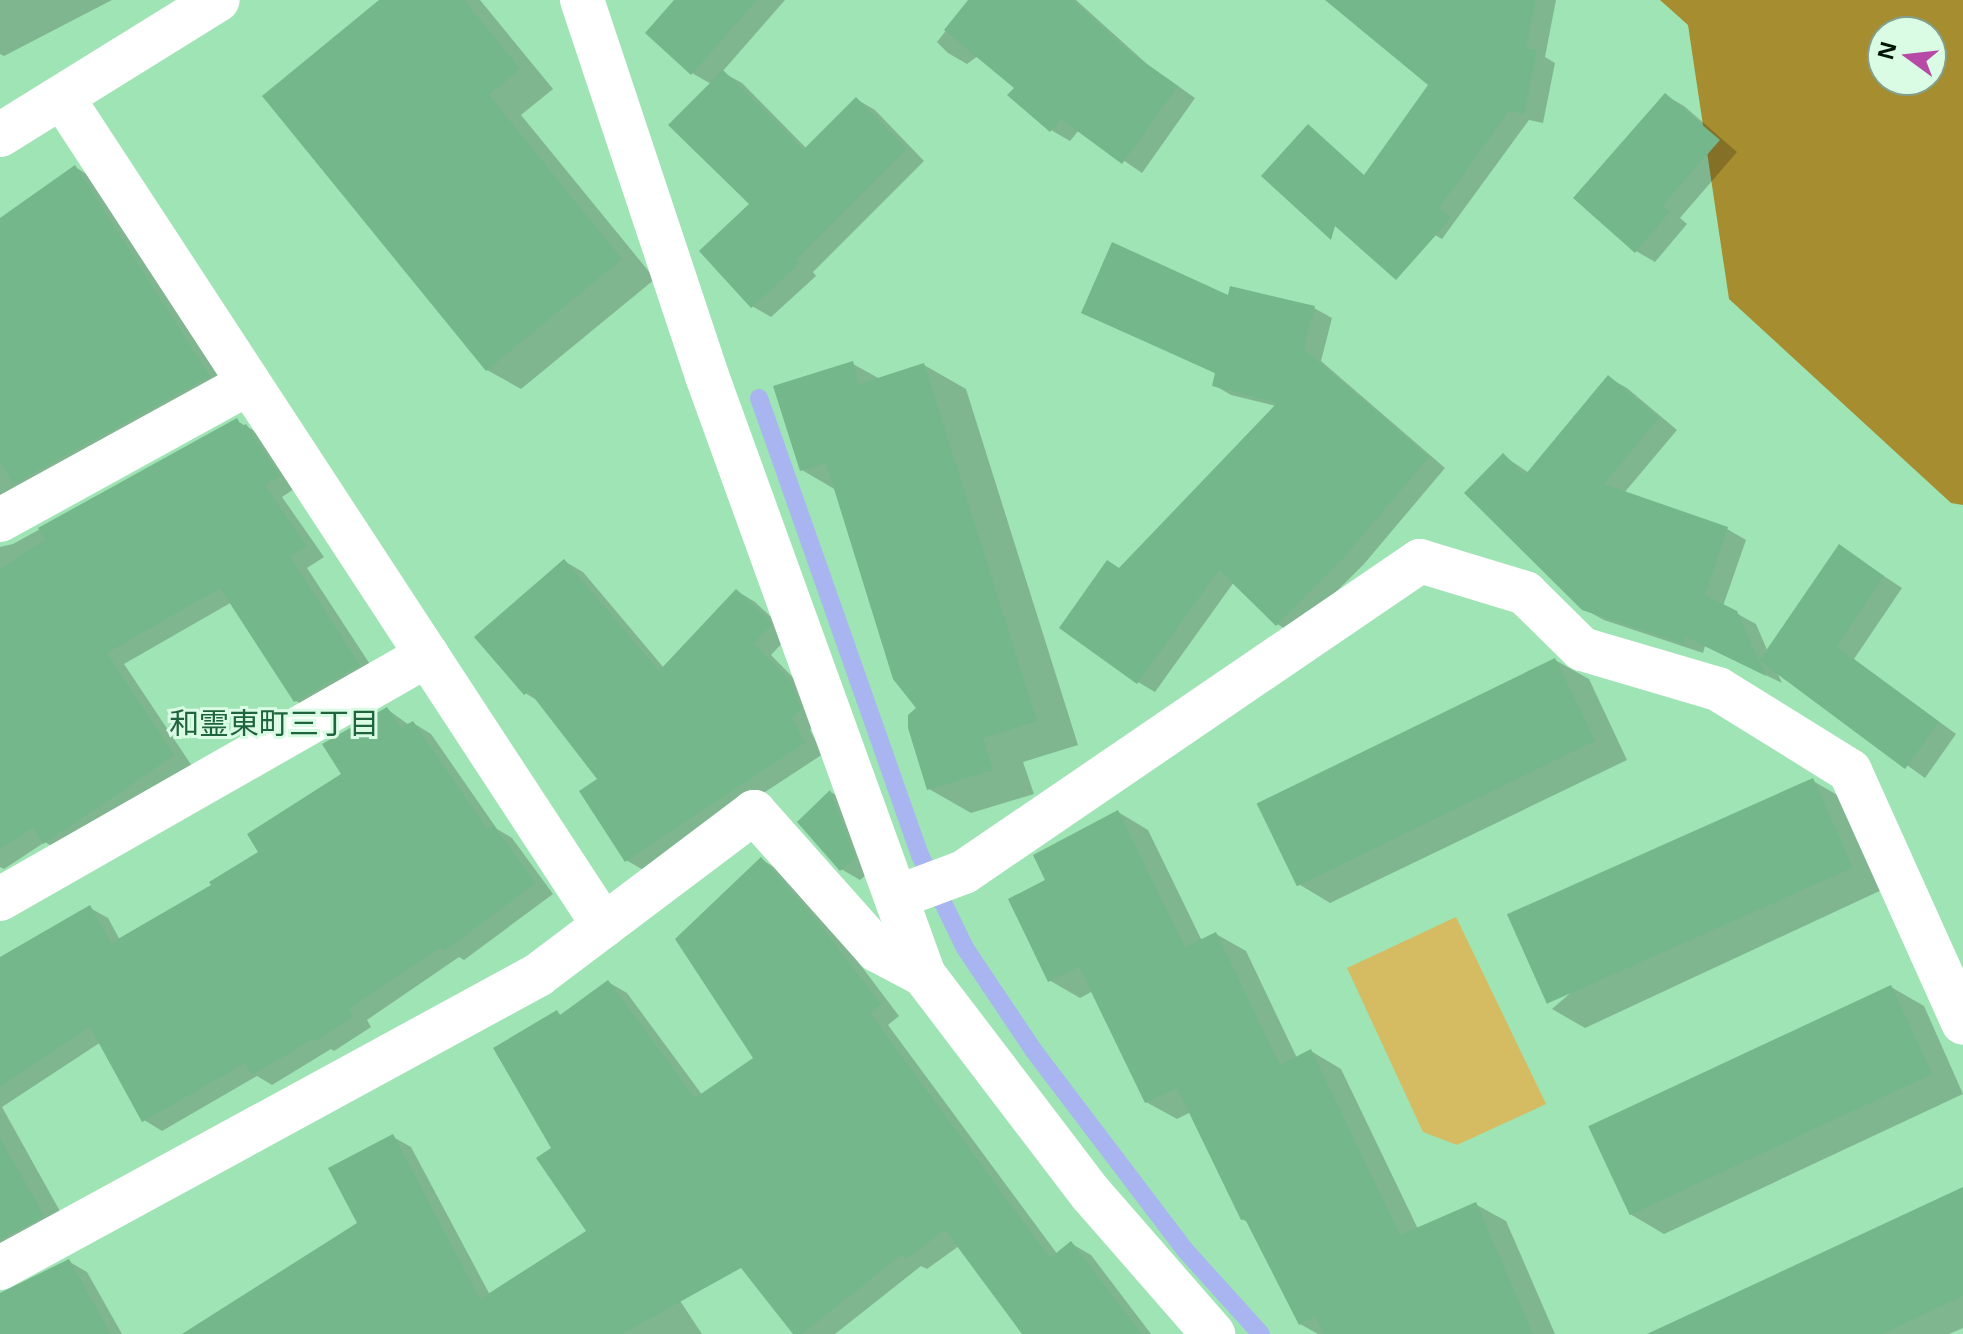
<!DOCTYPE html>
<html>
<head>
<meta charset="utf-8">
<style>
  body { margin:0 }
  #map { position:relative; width:1963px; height:1334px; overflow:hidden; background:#9fe4b5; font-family:"Open Sans","Noto Sans JP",sans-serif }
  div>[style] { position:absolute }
  .green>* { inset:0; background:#d5bc62 }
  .forest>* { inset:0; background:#a68d30 }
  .shadow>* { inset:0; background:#0003 }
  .stream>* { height:18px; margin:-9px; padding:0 9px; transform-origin:9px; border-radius:9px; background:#a8b5f0 }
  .building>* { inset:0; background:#74b78a; transform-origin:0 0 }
  .street>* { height:44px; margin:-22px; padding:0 22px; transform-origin:22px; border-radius:22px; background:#fff }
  span { translate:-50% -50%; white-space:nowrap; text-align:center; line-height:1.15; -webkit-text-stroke:6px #dafce4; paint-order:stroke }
  .neighbourhood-label { font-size:30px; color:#1f643c }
  .north { position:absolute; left:1867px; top:16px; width:80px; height:80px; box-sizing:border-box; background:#dafce4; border:2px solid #83a08b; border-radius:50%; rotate:285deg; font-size:22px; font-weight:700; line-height:32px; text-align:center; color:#001506 }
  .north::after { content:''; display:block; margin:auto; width:28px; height:36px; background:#b84aa7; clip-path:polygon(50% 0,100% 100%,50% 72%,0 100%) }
</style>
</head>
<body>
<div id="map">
  <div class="green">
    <div style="clip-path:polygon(1456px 917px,1546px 1104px,1457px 1145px,1423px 1132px,1347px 968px)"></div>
  </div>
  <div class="forest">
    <div style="clip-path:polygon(evenodd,1660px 0,1963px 0,1963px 505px,1951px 503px,1729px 299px,1688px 25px,1660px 0,1883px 32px,1931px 32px,1931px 80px,1883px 80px,1883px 32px)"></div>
  </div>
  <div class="shadow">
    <div style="clip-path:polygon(0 0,112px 0,4px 56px,0 54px)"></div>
    <div style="clip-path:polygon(382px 0,480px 0,553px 89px,521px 115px,655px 279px,521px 389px,487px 370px)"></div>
    <div style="clip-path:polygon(676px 0,785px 0,722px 72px,742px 83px,807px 149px,856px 99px,875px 110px,924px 161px,813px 272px,816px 276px,771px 317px,752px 306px,752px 204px,711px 84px,692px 73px)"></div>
    <div style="clip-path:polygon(970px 0,1076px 0,1147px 64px,1195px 98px,1142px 173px,1079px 130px,1070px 141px,1051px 130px,1016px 87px,978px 56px,967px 64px,948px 53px,937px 42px)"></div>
    <div style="clip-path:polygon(1328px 0,1556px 0,1545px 57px,1555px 63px,1543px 123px,1529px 120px,1442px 239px,1424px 229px,1431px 85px)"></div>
    <div style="clip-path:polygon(1665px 95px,1684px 106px,1737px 152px,1680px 218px,1687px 224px,1655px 262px,1636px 251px)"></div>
    <div style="clip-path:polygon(75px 167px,93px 178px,227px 387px,0 514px,0 235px)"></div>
    <div style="clip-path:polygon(1229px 298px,1314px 308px,1332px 318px,1321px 361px,1445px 468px,1364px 564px,1294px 634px,1277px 624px,1234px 582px,1155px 692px,1138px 682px,1120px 569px,1276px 406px,1231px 395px,1214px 385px,1217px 374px,1084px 312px)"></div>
    <div style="clip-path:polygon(853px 364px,880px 379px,924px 365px,966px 389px,1078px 745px,1023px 762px,1034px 794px,971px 813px,929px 789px,918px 708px,836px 490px,802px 470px)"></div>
    <div style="clip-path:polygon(1609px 378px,1627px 388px,1677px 430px,1624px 493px,1727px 529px,1746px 540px,1723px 606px,1756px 624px,1768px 652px,1840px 547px,1902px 588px,1854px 659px,1956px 734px,1925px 778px,1777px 672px,1782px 683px,1705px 646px,1703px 653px,1604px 620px,1584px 609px,1504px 456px,1529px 473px)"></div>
    <div style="clip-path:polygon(237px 421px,265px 437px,297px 487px,282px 497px,324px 557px,307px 568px,377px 675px,314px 711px,296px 701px,232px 602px,124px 664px,192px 766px,63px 853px,45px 842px,4px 869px,0 867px,0 547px,13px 544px)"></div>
    <div style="clip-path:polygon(564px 561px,583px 572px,664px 668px,737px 591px,755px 602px,787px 632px,789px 636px,771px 655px,810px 695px,819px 720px,810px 730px,823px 754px,645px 871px,626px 860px,600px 780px,540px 702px,525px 693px)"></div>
    <div style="clip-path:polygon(1555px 660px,1589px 679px,1627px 760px,1330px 903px,1297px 883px)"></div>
    <div style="clip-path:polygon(387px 709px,409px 725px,413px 723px,431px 734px,497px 829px,512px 838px,553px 894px,464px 960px,459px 957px,367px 1020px,371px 1027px,334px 1051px,331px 1049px,272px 1085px,257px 1076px,162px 1131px,144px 1120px,101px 1042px,2px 1107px,66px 1222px,0 1263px,0 972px,90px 908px,108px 918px,120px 940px,213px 886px,261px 853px,343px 774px)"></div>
    <div style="clip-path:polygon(1813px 781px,1846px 800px,1886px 888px,1585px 1028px,1552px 1009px)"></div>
    <div style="clip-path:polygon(831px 792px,849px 803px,873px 869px,860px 880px,841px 869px)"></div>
    <div style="clip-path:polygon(1118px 812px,1148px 830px,1202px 941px,1216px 934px,1246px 951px,1297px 1058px,1311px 1051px,1341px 1069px,1418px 1229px,1475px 1204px,1506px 1221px,1555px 1334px,1318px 1334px,1300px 1324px,1249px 1223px,1242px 1219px,1191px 1112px,1177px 1119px,1146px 1102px,1093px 991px,1080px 998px,1049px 980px,1047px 881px)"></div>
    <div style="clip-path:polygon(761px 859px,780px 871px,837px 934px,899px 1016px,888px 1025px,1058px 1255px,1072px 1244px,1091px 1255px,1151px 1334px,1025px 1334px,959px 1246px,927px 1269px,921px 1266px,835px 1334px,795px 1334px,557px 1012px,562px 1016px,608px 982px,627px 993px,703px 1096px,756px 1058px)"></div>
    <div style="clip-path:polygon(1891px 987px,1924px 1006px,1963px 1094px,1664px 1234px,1630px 1214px)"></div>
    <div style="clip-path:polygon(393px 1137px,411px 1147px,490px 1295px,632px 1228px,702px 1334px,217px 1334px,360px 1224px)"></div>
    <div style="clip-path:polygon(1963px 1189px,1963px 1328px,1949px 1334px,1691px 1334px)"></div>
    <div style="clip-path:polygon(68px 1261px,87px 1272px,122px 1334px,0 1334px,0 1295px)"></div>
  </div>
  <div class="stream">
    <div style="left:759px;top:398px;width:485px;rotate:70.6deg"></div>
    <div style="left:920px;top:855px;width:103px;rotate:64.2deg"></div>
    <div style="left:965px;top:948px;width:124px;rotate:56.2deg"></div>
    <div style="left:1034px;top:1051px;width:250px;rotate:52.8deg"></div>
    <div style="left:1185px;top:1250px;width:113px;rotate:47.9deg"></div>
  </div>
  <div class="building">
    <div style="clip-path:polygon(379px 0,464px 0,520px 69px,489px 95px,622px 259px,486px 371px,262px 96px)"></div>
    <div style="clip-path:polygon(674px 0,757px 0,691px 75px,645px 33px)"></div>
    <div style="clip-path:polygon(968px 0,1072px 0,1132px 54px,1178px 86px,1122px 164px,1061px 119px,1050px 132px,1007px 95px,1014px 88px,944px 30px)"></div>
    <div style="clip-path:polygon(1325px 0,1536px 0,1526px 48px,1537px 50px,1524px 114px,1509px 111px,1439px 208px,1451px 218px,1396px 280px,1335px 226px,1331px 240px,1261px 176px,1308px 124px,1364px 175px,1428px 85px)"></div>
    <div style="clip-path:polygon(723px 70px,803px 150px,856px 97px,907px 149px,795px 260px,799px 264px,751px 308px,699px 251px,749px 204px,668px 125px)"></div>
    <div style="clip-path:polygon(1665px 93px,1720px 140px,1662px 206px,1670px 212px,1635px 253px,1573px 198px)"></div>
    <div style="clip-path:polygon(75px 165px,210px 376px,13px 484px,0 461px,0 218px)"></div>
    <div style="clip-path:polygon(1112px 242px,1228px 295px,1230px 286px,1315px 306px,1304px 349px,1429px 457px,1346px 555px,1276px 626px,1219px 570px,1137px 684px,1059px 628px,1107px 560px,1119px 568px,1277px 403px,1212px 386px,1215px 373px,1081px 313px)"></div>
    <div style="clip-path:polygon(853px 361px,859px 384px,924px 363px,1037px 721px,983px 738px,993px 770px,927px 790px,908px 728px,908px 715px,916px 708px,893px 679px,826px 463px,800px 471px,773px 386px)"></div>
    <div style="clip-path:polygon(1608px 375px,1659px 418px,1604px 484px,1728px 527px,1705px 595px,1737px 611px,1759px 661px,1839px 544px,1884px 576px,1837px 647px,1939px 722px,1905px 769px,1760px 661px,1766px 676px,1686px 637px,1684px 644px,1582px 610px,1464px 493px,1503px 453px,1525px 475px)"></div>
    <div style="clip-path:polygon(237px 418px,242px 427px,246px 424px,280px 476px,265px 486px,307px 546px,290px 557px,360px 665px,294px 702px,220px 588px,107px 653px,175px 755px,43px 844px,33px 828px,0 849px,0 569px,45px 540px,38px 528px)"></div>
    <div style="clip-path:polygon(564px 559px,659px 671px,736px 589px,768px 619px,771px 625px,754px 643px,791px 682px,801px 709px,792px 718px,805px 743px,625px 862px,579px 791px,597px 779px,529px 691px,524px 695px,474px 637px)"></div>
    <div style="left:1555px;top:658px;width:92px;height:332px;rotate:64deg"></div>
    <div style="clip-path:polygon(387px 707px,401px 728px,413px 721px,487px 829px,493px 825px,536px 883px,444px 951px,441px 947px,349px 1009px,354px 1016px,314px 1042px,313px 1039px,252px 1075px,245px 1063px,142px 1122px,90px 1027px,0 1087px,0 957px,90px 905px,111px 943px,211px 885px,209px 882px,258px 852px,247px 834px,341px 774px,322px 744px)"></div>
    <div style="left:1813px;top:778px;width:98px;height:335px;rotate:66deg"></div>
    <div style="clip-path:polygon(830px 790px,855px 858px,840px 871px,797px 822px)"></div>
    <div style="clip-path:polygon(1118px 810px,1185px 947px,1216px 932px,1280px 1065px,1311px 1049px,1400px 1235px,1476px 1202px,1533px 1334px,1324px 1334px,1315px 1316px,1299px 1325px,1245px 1219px,1241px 1220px,1177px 1088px,1145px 1103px,1079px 967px,1048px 982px,1008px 899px,1045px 880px,1033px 855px)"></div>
    <div style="clip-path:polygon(761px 857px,817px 921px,881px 1004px,870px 1013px,1050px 1258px,1071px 1241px,1142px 1334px,1022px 1334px,945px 1230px,906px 1259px,902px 1254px,802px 1334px,793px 1334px,741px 1268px,622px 1334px,182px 1334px,357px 1223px,328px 1168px,393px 1134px,480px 1299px,586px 1231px,536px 1158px,551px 1148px,493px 1048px,557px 1010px,560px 1015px,608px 980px,695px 1098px,753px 1058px,675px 939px)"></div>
    <div style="left:1891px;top:985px;width:98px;height:334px;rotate:65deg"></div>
    <div style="clip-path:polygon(0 1138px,44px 1216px,0 1240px)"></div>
    <div style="clip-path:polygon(1963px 1187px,1963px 1296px,1882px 1334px,1647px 1334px)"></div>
    <div style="clip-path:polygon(69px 1259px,111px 1334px,0 1334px,0 1293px)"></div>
  </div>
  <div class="street">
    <div style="left:582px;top:0;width:396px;rotate:71.6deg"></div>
    <div style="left:707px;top:376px;width:637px;rotate:70.09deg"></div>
    <div style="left:924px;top:975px;width:275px;rotate:52.7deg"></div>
    <div style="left:1091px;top:1194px;width:186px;rotate:48.9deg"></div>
    <div style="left:62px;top:97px;width:990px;rotate:56.82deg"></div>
    <div style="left:0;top:135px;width:256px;rotate:-31.8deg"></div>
    <div style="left:0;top:520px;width:284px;rotate:-28.8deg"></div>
    <div style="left:897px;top:897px;width:72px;rotate:-20.5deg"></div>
    <div style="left:964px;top:872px;width:552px;rotate:-34.29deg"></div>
    <div style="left:1420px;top:561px;width:110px;rotate:16.9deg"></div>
    <div style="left:1525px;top:593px;width:80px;rotate:44.5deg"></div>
    <div style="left:1582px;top:649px;width:142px;rotate:16.4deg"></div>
    <div style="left:1718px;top:689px;width:155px;rotate:31.8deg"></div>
    <div style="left:1850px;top:771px;width:276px;rotate:65.8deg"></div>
    <div style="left:0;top:899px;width:492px;rotate:-29.7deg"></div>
    <div style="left:0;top:1268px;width:613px;rotate:-28.57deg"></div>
    <div style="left:538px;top:975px;width:271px;rotate:-37deg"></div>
    <div style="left:754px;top:812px;width:185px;rotate:48.3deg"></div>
    <div style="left:877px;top:950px;width:53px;rotate:28deg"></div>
  </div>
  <div class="neighbourhood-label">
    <span style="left:274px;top:723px">和霊東町三丁目</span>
  </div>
  <div class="north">N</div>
</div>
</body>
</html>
